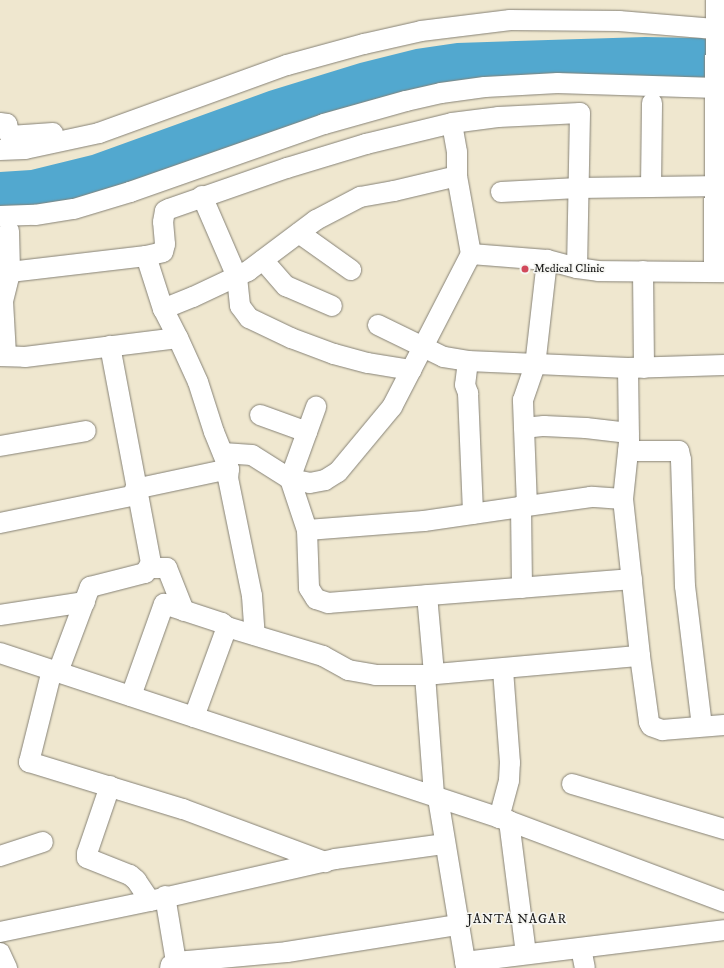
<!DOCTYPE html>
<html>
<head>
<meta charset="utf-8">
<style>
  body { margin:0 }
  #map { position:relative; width:724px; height:968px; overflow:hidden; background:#efe7cf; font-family:"IM FELL DW Pica",serif }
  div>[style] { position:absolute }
  .water>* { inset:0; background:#52a8cf }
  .roads { filter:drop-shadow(0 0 1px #868276) drop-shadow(0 0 1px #868276) }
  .minor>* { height:20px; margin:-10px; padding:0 10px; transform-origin:10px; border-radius:10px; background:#fff }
  .dots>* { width:11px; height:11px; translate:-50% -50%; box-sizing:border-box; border:2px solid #f6f6f2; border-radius:50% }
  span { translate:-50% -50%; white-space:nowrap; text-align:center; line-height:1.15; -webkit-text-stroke:3px #f6f6f2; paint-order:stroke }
  .poi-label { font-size:12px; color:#1c1c1c }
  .left { translate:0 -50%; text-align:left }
  .neighbourhood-label { font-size:13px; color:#1c1c1c; letter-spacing:1px }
</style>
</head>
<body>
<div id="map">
  <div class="water">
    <div style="clip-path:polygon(645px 37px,701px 38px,724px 42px,724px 80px,494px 79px,182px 166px,52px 206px,0 212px,0 172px,31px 170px,92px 155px,269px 91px,360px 63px,416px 49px,457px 43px)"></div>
  </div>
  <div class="roads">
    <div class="minor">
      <div style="left:0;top:123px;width:7px;rotate:8deg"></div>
      <div style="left:7px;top:124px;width:12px;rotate:76deg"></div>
      <div style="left:10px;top:136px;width:43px;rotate:-4deg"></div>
      <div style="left:0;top:150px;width:25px;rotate:-2deg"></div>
      <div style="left:25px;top:149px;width:76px;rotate:-12.2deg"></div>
      <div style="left:99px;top:133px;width:200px;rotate:-19.9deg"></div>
      <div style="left:287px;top:65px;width:80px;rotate:-15.3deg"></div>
      <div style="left:364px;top:44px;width:58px;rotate:-12.8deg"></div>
      <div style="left:421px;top:31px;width:90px;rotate:-7deg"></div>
      <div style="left:510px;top:20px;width:109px;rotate:0.5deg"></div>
      <div style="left:619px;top:21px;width:96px;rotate:4.8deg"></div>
      <div style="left:715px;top:29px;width:9px;rotate:-13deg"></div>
      <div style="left:651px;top:187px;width:84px;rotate:-89.3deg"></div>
      <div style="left:501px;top:192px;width:77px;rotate:-3deg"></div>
      <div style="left:578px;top:188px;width:146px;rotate:-0.8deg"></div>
      <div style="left:202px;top:196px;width:88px;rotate:66.6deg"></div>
      <div style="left:237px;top:277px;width:29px;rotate:84deg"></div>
      <div style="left:240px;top:306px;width:15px;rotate:53deg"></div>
      <div style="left:249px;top:318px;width:47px;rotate:25.5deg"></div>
      <div style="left:291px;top:338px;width:46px;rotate:20.4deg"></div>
      <div style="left:334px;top:354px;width:35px;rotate:15deg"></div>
      <div style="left:368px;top:363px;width:44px;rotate:9.2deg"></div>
      <div style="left:0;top:216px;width:35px;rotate:-2deg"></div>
      <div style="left:35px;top:215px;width:39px;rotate:-9deg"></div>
      <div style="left:74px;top:209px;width:59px;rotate:-16.9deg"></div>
      <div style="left:130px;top:192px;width:206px;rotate:-19.3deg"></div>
      <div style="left:324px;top:124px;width:85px;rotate:-15.7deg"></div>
      <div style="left:406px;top:101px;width:36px;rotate:-13deg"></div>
      <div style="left:441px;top:93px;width:44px;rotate:-7.8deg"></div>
      <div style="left:485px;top:87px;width:73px;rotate:-3.1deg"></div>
      <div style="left:558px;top:83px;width:157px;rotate:1.8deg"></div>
      <div style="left:299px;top:233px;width:64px;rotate:35.4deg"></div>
      <div style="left:471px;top:254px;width:76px;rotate:4.5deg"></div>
      <div style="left:146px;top:256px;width:56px;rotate:72.2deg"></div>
      <div style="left:263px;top:260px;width:35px;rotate:49deg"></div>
      <div style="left:286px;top:286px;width:50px;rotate:23.5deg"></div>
      <div style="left:643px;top:271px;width:97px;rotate:89.4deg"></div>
      <div style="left:10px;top:272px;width:137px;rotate:-6.7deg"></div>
      <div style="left:146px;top:256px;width:17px;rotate:-13deg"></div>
      <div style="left:163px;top:252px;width:8px;rotate:-76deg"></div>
      <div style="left:165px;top:244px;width:22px;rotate:-95deg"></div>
      <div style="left:163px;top:222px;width:11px;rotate:-80deg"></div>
      <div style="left:165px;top:211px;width:4px;rotate:-27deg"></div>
      <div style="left:169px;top:209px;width:125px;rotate:-19.2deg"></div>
      <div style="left:287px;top:168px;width:83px;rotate:-16.9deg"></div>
      <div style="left:366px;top:144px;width:89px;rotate:-13.7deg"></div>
      <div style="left:452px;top:123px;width:46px;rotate:-7.4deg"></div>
      <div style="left:498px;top:117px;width:82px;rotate:-2.8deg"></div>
      <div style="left:580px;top:113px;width:155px;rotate:91.1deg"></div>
      <div style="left:714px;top:272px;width:272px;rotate:-89.6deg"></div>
      <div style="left:378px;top:325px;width:73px;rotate:25.9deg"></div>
      <div style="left:444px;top:357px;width:24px;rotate:9deg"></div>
      <div style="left:468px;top:361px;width:160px;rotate:2.5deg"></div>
      <div style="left:628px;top:368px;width:96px;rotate:-1.8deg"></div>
      <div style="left:178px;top:338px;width:33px;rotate:-117deg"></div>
      <div style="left:163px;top:309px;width:32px;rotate:-22deg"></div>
      <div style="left:193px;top:297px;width:61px;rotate:-25.3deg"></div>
      <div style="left:248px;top:271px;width:85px;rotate:-36.9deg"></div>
      <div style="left:316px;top:220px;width:50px;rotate:-27.6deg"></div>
      <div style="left:360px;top:197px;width:35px;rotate:-10deg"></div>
      <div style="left:394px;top:191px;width:65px;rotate:-13.4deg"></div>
      <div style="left:6px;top:355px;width:54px;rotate:-93.2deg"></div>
      <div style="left:3px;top:301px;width:30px;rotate:-76deg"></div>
      <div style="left:10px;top:272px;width:41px;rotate:-91.4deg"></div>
      <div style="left:0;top:356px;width:25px;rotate:2deg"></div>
      <div style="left:25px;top:357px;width:154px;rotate:-7.1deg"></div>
      <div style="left:178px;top:338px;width:48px;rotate:65.6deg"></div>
      <div style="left:198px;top:382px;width:52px;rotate:72.3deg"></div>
      <div style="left:214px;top:432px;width:40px;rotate:68deg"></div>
      <div style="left:229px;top:469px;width:9px;rotate:96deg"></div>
      <div style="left:228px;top:478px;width:120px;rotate:78.5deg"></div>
      <div style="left:252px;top:596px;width:39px;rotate:86deg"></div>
      <div style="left:468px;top:361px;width:24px;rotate:97deg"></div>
      <div style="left:465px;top:385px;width:9px;rotate:69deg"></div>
      <div style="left:468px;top:393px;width:121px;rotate:87.6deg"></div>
      <div style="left:628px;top:368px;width:74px;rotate:89.2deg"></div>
      <div style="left:629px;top:442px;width:57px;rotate:96deg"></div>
      <div style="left:623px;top:499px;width:158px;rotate:83.8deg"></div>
      <div style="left:260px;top:415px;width:50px;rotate:19.9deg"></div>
      <div style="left:524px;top:428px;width:20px;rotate:-6deg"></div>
      <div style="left:544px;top:426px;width:42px;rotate:2.7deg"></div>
      <div style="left:586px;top:428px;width:43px;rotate:6.6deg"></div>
      <div style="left:0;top:446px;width:87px;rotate:-9.9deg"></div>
      <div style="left:628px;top:451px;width:51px"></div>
      <div style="left:679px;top:451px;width:9px;rotate:77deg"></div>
      <div style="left:681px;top:460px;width:126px;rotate:88.2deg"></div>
      <div style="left:685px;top:586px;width:141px;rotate:83.1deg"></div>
      <div style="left:223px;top:453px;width:29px;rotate:4deg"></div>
      <div style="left:252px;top:455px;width:45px;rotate:32.3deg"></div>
      <div style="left:290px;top:479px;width:20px;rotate:11deg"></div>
      <div style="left:310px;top:483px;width:15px;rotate:-11deg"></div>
      <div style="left:325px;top:480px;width:15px;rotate:-32deg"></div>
      <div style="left:338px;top:472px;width:85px;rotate:-50.3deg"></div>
      <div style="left:392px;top:407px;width:172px;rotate:-62.7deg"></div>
      <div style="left:471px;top:254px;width:79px;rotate:-100.2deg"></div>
      <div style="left:457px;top:176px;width:24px;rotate:-90deg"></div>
      <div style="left:457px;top:152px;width:29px;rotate:-100deg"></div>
      <div style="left:135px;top:489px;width:96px;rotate:-12deg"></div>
      <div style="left:623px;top:499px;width:32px;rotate:-176deg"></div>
      <div style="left:591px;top:497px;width:65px;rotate:172deg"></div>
      <div style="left:527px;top:506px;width:106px;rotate:-92.2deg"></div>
      <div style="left:523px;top:400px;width:36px;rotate:-71deg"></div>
      <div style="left:535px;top:366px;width:107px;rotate:-83.5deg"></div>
      <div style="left:547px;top:260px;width:31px;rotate:15deg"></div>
      <div style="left:577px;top:268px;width:21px;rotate:8deg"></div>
      <div style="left:598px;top:271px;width:126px;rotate:0.5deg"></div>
      <div style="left:521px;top:506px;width:82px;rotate:89.3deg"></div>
      <div style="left:527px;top:506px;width:104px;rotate:171.7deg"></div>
      <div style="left:424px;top:521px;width:117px;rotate:175.6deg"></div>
      <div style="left:307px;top:530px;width:58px;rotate:88deg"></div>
      <div style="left:309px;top:588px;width:13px;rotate:58deg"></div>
      <div style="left:316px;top:599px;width:13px;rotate:18deg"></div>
      <div style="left:328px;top:603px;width:305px;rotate:-4.5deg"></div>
      <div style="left:0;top:523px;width:139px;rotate:-11.6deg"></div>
      <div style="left:307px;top:530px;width:54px;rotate:-108.4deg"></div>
      <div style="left:290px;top:479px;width:77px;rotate:-70.1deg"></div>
      <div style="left:149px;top:568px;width:18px"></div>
      <div style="left:167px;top:568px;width:46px;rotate:68.4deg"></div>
      <div style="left:427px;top:595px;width:79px;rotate:84.9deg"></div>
      <div style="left:0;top:615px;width:86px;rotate:-8.7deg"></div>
      <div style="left:0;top:653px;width:536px;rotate:18.27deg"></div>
      <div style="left:509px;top:821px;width:230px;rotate:20.6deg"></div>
      <div style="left:52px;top:670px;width:95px;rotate:104deg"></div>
      <div style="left:29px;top:762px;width:161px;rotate:17deg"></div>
      <div style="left:183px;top:809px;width:152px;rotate:20.5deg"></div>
      <div style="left:58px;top:672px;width:91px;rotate:-69.4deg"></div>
      <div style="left:90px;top:587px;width:57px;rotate:-14.3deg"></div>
      <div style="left:145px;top:573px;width:12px;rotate:-59deg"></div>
      <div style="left:151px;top:563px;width:221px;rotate:-100.7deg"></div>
      <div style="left:425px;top:675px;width:121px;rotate:85.7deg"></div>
      <div style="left:131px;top:696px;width:98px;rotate:-70.3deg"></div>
      <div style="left:164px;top:604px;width:61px;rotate:18.1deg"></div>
      <div style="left:222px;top:623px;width:6px;rotate:39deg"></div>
      <div style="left:194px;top:717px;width:96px;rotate:-69.9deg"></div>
      <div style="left:227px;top:627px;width:100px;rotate:16.8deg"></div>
      <div style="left:323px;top:656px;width:29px;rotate:29deg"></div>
      <div style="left:348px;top:670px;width:27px;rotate:10deg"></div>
      <div style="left:375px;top:675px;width:50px"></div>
      <div style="left:425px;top:675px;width:216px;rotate:-5.1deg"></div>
      <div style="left:640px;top:656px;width:67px;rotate:82.2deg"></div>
      <div style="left:649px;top:722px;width:4px;rotate:63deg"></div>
      <div style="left:651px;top:726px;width:12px;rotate:20deg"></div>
      <div style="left:662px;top:730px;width:62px;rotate:-4.6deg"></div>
      <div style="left:572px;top:784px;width:159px;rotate:16.5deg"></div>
      <div style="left:110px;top:786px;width:71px;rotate:108.9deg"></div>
      <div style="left:87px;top:853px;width:5px;rotate:90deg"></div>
      <div style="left:87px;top:858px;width:46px;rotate:21.6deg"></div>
      <div style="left:130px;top:875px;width:8px;rotate:40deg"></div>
      <div style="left:136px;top:880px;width:25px;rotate:56deg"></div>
      <div style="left:438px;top:798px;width:172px;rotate:80.6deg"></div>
      <div style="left:499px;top:818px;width:39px;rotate:-75deg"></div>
      <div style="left:509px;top:780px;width:17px;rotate:-87deg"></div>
      <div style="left:510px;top:763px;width:94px;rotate:-94.3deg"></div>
      <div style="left:509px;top:821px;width:134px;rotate:82.7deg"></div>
      <div style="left:0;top:856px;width:45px;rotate:-18deg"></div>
      <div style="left:165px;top:896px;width:67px;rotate:80.5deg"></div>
      <div style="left:0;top:932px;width:153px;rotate:-11.7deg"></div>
      <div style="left:150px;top:901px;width:190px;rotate:-12.8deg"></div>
      <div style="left:335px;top:859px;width:111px;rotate:-7.8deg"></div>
      <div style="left:581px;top:948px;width:20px;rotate:79deg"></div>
      <div style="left:0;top:953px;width:17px;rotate:65deg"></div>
      <div style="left:465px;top:962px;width:261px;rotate:-7deg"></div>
      <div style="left:170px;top:968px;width:3px;rotate:-72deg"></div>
      <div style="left:171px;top:965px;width:6px;rotate:-31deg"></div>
      <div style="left:176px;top:962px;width:111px;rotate:-5.1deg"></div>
      <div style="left:287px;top:952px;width:173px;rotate:-9deg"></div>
    </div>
  </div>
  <div class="dots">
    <div style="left:525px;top:269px;background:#d1495b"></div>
  </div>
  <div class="poi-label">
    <span class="left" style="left:534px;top:269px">Medical Clinic</span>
  </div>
  <div class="neighbourhood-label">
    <span style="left:517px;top:919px">JANTA NAGAR</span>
  </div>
</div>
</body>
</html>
